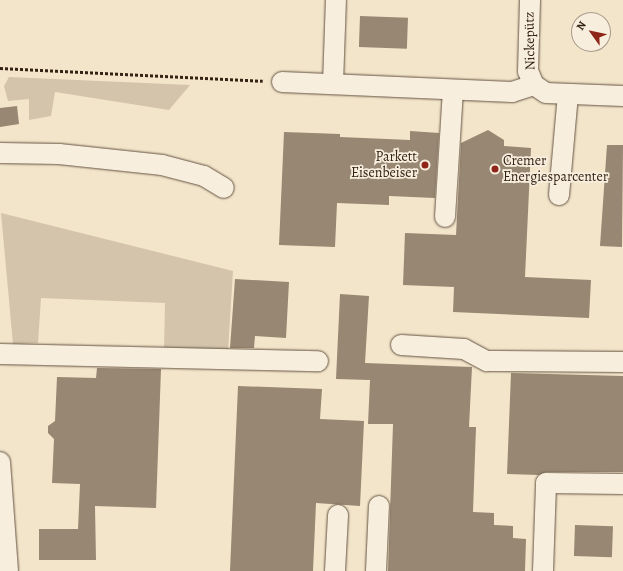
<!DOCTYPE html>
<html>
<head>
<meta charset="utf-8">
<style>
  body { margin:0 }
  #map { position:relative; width:623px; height:571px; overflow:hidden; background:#f3e5ca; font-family:Alegreya,serif }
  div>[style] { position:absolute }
  .green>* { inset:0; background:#d3c4ab }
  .building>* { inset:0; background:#978773; transform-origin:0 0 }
  .path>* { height:2.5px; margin-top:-1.25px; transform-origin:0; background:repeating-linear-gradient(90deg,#342215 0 3px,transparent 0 5px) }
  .roads { filter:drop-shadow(0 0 1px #645342) drop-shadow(0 0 1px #645342) }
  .minor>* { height:20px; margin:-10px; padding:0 10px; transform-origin:10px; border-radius:10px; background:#f7eedd }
  .dots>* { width:11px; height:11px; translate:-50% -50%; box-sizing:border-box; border:2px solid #f7eedd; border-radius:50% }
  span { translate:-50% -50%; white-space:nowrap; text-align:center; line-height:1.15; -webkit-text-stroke:3.5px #f7eedd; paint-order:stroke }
  .street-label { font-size:14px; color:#342215 }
  .poi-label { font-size:14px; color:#342215 }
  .right { translate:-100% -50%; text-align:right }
  .left { translate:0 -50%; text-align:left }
  .north { position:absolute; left:571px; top:12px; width:40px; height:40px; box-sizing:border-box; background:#f7eedd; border:1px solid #a99c8d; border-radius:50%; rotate:303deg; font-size:11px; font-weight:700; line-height:16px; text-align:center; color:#342215 }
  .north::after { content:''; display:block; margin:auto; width:14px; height:18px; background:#8f2418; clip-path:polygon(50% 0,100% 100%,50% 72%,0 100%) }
</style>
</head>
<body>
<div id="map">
  <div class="green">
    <div style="clip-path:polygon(9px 77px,190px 85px,169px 110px,55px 92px,51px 116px,29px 120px,29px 99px,8px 101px,4px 86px)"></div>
    <div style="clip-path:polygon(1px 213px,233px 271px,228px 351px,164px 349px,165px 303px,41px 298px,38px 343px,13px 344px)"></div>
  </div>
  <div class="building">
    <div style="left:360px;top:16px;width:48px;height:31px;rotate:2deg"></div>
    <div style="clip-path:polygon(17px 106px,19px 124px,0 127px,0 108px)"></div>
    <div style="clip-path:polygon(488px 130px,504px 140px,504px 146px,531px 148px,525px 277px,591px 280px,589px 318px,453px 312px,454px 287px,403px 285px,405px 233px,456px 235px,461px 143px)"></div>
    <div style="clip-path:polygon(410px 131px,439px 133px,435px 198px,389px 196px,389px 205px,337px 203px,335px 247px,279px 245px,284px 132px,340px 134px,340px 137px,410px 140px)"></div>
    <div style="clip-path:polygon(607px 145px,623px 145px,622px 247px,600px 246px)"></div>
    <div style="clip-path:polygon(235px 279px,289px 282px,286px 338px,255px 336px,254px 348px,230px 348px)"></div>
    <div style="clip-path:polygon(340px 294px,369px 296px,365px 363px,472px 367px,469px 427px,476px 427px,473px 512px,494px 513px,494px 525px,513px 526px,513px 538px,526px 539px,525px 571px,388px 571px,393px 424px,368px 424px,370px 380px,336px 379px)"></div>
    <div style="clip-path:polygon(97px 368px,161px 369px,156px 508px,95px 506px,96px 560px,39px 560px,39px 529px,78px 529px,80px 484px,52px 483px,54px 439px,48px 433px,48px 426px,55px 421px,57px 377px,96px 378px)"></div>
    <div style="clip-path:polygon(511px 373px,623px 376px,623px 472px,546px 472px,538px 475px,507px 474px)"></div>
    <div style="clip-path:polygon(238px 386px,322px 389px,320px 419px,364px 421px,360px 506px,316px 503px,313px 571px,230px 571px)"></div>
    <div style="left:575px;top:525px;width:38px;height:31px;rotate:2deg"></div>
  </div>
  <div class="path">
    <div style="left:0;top:68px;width:263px;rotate:2.8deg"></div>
  </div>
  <div class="roads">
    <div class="minor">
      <div style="left:530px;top:0;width:71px;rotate:91.6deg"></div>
      <div style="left:528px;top:71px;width:15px;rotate:67deg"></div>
      <div style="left:534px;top:85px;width:14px;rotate:34deg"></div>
      <div style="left:546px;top:93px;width:77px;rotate:2.2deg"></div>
      <div style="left:282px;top:82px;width:230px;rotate:2.5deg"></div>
      <div style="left:512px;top:92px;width:23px;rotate:-18deg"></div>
      <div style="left:333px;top:84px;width:84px;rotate:-88deg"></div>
      <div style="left:0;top:153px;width:59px;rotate:1deg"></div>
      <div style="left:59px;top:154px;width:104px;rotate:6.1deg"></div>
      <div style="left:162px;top:165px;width:43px;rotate:14.7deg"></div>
      <div style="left:204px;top:176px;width:23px;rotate:31deg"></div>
      <div style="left:559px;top:195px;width:101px;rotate:-84.9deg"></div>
      <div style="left:445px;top:217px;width:127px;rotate:-86.4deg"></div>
      <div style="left:401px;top:345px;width:63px;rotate:3.6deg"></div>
      <div style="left:464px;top:349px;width:26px;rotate:28deg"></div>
      <div style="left:487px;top:361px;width:136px;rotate:0.4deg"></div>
      <div style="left:0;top:354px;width:318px;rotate:1.3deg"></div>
      <div style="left:0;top:462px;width:109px;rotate:85.8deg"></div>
      <div style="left:335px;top:571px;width:56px;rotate:-86.9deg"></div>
      <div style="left:376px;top:571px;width:65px;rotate:-87.4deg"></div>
      <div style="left:543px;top:571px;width:88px;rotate:-88deg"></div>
      <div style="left:546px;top:483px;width:77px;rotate:0.7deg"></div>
    </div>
  </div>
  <div class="dots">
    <div style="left:425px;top:165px;background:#8f2418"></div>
    <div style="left:495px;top:169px;background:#8f2418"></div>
  </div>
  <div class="street-label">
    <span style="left:530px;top:41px;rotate:-91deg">Nickepütz</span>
  </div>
  <div class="poi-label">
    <span class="right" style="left:417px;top:165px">Parkett<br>Eisenbeiser</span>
    <span class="left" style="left:503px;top:169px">Cremer<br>Energiesparcenter</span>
  </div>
  <div class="north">N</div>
</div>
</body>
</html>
